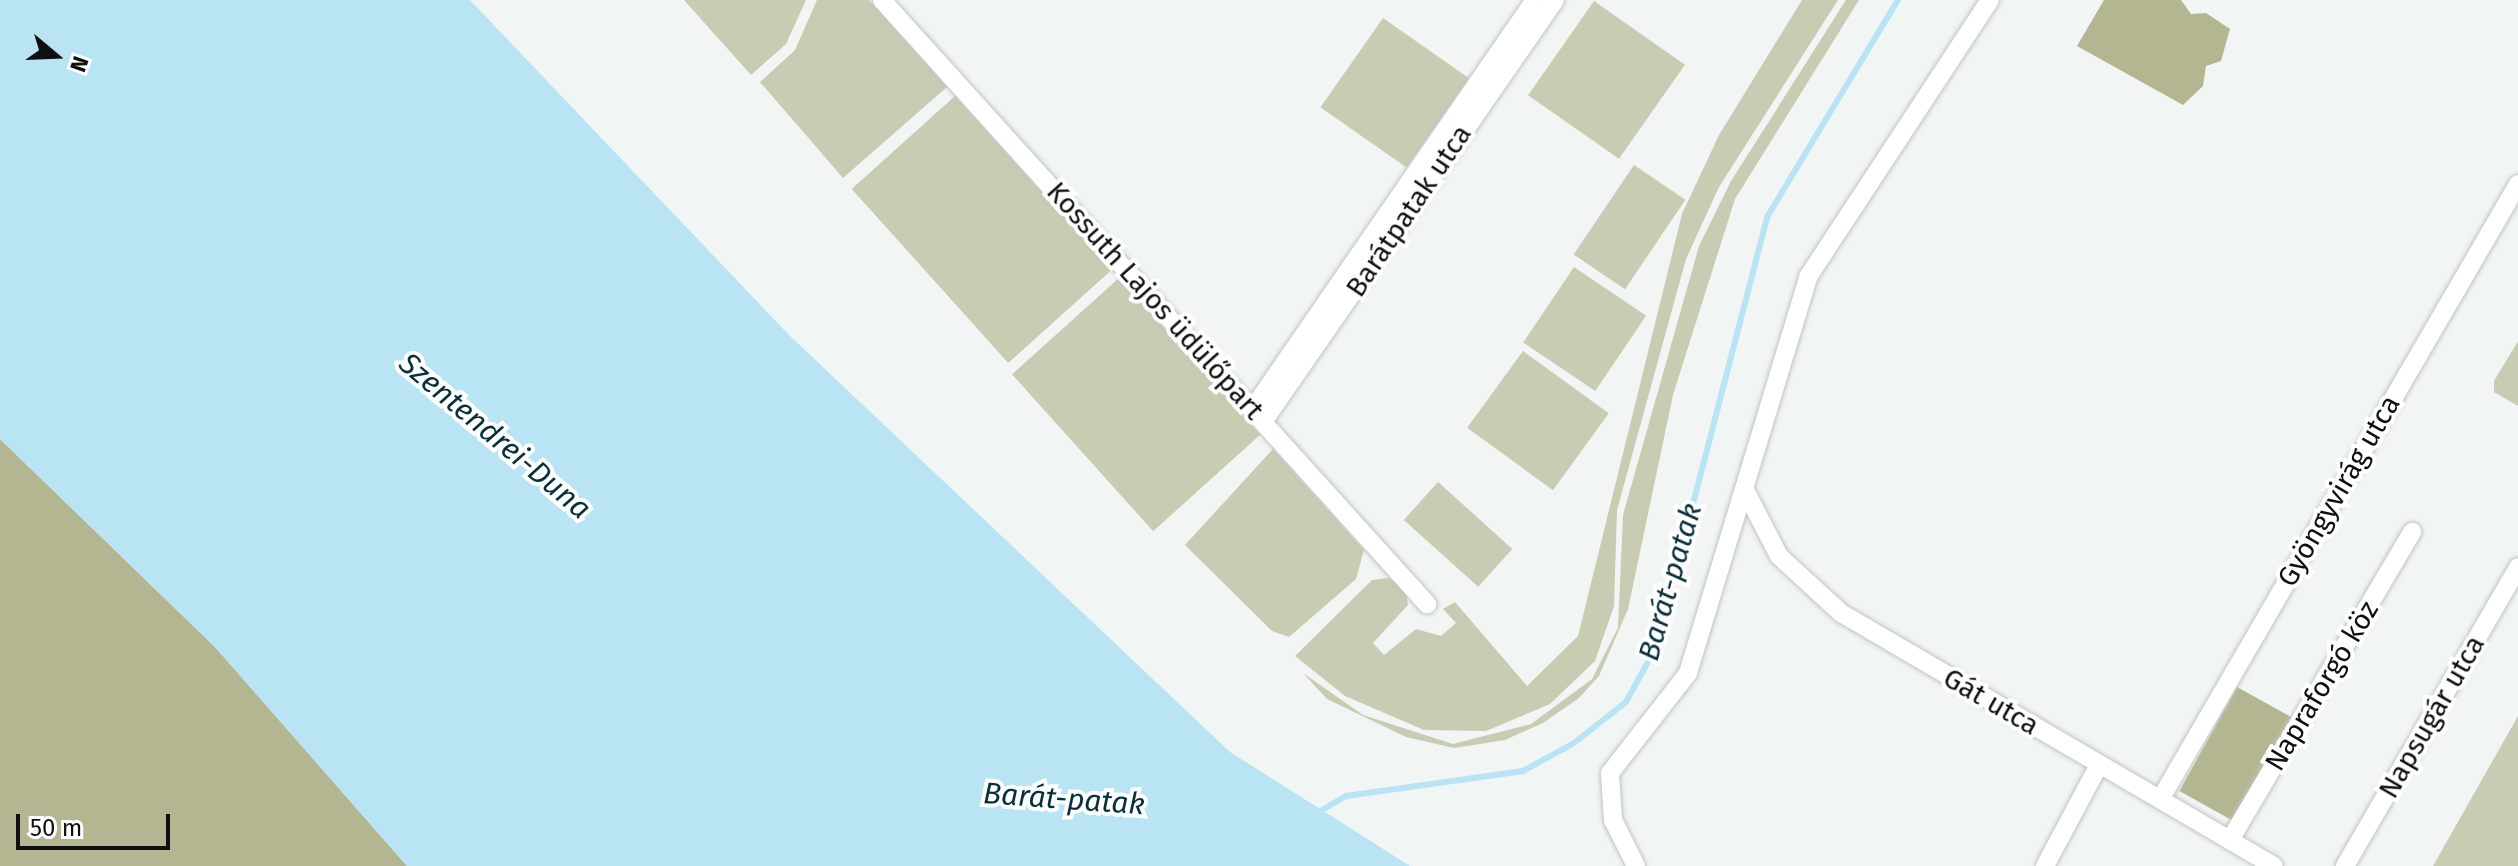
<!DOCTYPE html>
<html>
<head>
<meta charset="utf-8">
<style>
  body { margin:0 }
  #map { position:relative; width:2518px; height:866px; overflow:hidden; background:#f1f6f4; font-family:"Fira Sans",sans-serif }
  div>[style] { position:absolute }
  .green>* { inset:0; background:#c9cbb2; transform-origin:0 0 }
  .forest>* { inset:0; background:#b4b691; transform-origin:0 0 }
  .water>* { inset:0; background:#b8e4f4 }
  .stream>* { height:6px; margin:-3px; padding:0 3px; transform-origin:3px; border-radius:3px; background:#b8e4f4 }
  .roads { filter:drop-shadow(0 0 2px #c0c4c2) drop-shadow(0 0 2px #c0c4c2) }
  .minor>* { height:18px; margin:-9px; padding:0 9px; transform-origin:9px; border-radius:9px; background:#fff }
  span { translate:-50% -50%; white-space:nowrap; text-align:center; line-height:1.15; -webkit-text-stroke:8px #fff; paint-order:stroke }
  .street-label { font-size:28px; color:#0e0f0e }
  .water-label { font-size:30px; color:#07303c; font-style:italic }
  .north { position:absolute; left:16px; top:16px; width:80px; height:80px; -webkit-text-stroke:6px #fff; paint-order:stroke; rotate:109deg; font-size:22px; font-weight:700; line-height:32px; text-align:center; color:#0e0f0e }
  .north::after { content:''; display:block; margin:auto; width:28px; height:36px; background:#0e0f0e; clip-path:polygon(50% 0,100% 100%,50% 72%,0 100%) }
  .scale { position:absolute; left:16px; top:814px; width:154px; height:36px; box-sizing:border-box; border:4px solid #0e0f0e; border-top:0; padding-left:10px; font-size:24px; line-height:28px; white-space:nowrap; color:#0e0f0e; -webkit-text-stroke:6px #fff; paint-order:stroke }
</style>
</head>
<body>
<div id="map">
  <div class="green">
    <div style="clip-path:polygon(684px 0,806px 0,786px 44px,751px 75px)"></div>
    <div style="clip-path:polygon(817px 0,869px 0,947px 87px,843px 178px,760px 82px,795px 50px)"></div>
    <div style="clip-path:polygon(1802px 0,1838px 0,1719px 187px,1686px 259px,1617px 510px,1614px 606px,1595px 661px,1550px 704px,1486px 731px,1424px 730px,1345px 696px,1295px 656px,1372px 580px,1388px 578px,1405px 588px,1408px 605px,1373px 643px,1384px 655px,1416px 629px,1441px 636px,1456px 623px,1443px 609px,1455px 602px,1527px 686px,1578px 636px,1682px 214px,1719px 135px)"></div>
    <div style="clip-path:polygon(1846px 0,1859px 0,1735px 199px,1673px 395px,1628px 609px,1599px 676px,1579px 698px,1543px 723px,1505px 740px,1454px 748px,1406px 737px,1327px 699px,1303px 673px,1363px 715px,1453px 744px,1531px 724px,1592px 679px,1618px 628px,1623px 515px,1699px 246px,1731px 181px)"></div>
    <div style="left:1594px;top:1px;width:111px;height:115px;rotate:35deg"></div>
    <div style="left:1383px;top:18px;width:105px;height:109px;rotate:35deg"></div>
    <div style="left:955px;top:96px;width:234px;height:139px;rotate:48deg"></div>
    <div style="left:1634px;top:165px;width:62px;height:108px;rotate:34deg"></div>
    <div style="left:1574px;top:267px;width:87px;height:91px;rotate:34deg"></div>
    <div style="left:1119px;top:278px;width:211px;height:144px;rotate:48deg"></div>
    <div style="clip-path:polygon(2518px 341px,2518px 406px,2494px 392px,2494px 381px)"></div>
    <div style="left:1523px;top:351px;width:106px;height:95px;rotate:36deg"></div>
    <div style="clip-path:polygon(1273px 449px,1364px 550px,1356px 579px,1289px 637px,1272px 631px,1185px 545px)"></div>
    <div style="left:1438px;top:482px;width:100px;height:51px;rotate:42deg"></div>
    <div style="clip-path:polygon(2518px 716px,2518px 866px,2433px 866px)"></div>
  </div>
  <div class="forest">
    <div style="clip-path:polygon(2104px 0,2181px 0,2191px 14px,2206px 13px,2230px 29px,2221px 61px,2206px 66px,2203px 86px,2183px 105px,2077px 46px)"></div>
    <div style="clip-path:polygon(0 439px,215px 647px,407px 866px,0 866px)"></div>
    <div style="left:2237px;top:687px;width:68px;height:119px;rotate:29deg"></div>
  </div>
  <div class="water">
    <div style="clip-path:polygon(0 0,470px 0,789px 335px,1230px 752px,1410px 866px,407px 866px,215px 647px,0 439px)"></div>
  </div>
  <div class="stream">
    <div style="left:1315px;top:814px;width:36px;rotate:-30deg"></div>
    <div style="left:1346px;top:796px;width:179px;rotate:-8deg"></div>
    <div style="left:1523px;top:771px;width:58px;rotate:-28.8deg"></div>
    <div style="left:1574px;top:743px;width:66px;rotate:-38.3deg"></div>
    <div style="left:1626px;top:702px;width:63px;rotate:-61.4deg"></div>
    <div style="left:1656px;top:647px;width:444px;rotate:-75.5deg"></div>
    <div style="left:1767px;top:217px;width:253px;rotate:-58.9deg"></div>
  </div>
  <div class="roads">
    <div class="minor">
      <div style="left:882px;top:0;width:814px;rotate:47.94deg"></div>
      <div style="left:1252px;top:410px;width:498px;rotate:-55.4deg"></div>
      <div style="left:1263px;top:422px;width:513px;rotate:-55.32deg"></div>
      <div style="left:1747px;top:494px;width:70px;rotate:62.7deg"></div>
      <div style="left:1779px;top:556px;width:84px;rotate:42.6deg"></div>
      <div style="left:1841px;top:613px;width:501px;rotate:30.3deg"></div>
      <div style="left:2161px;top:798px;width:710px;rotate:-59.82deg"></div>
      <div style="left:2230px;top:840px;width:358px;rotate:-59.4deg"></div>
      <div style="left:1636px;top:866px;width:51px;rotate:-116.6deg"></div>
      <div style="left:1613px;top:820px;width:47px;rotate:-93.7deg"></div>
      <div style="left:1610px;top:773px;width:127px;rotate:-52deg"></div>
      <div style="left:1688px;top:673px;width:414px;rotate:-73.1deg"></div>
      <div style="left:1808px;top:277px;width:331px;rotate:-56.7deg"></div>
      <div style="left:2045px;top:866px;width:115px;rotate:-61.9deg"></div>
      <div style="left:2345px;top:866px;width:345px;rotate:-59.9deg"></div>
    </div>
  </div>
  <div class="street-label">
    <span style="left:1409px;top:211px;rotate:-56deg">Barátpatak utca</span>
    <span style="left:1155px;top:301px;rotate:48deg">Kossuth Lajos üdülőpart</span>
    <span style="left:2339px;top:491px;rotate:-60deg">Gyöngyvirág utca</span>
    <span style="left:2322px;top:686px;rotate:-59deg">Napraforgó köz</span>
    <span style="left:1991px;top:702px;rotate:30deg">Gát utca</span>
    <span style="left:2432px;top:717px;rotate:-60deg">Napsugár utca</span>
  </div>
  <div class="water-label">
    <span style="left:495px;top:436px;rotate:40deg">Szentendrei-Duna</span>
    <span style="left:1670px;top:582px;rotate:-74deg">Barát-patak</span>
    <span style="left:1064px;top:799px;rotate:4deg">Barát-patak</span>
  </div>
  <div class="north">N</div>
  <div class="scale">50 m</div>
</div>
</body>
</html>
